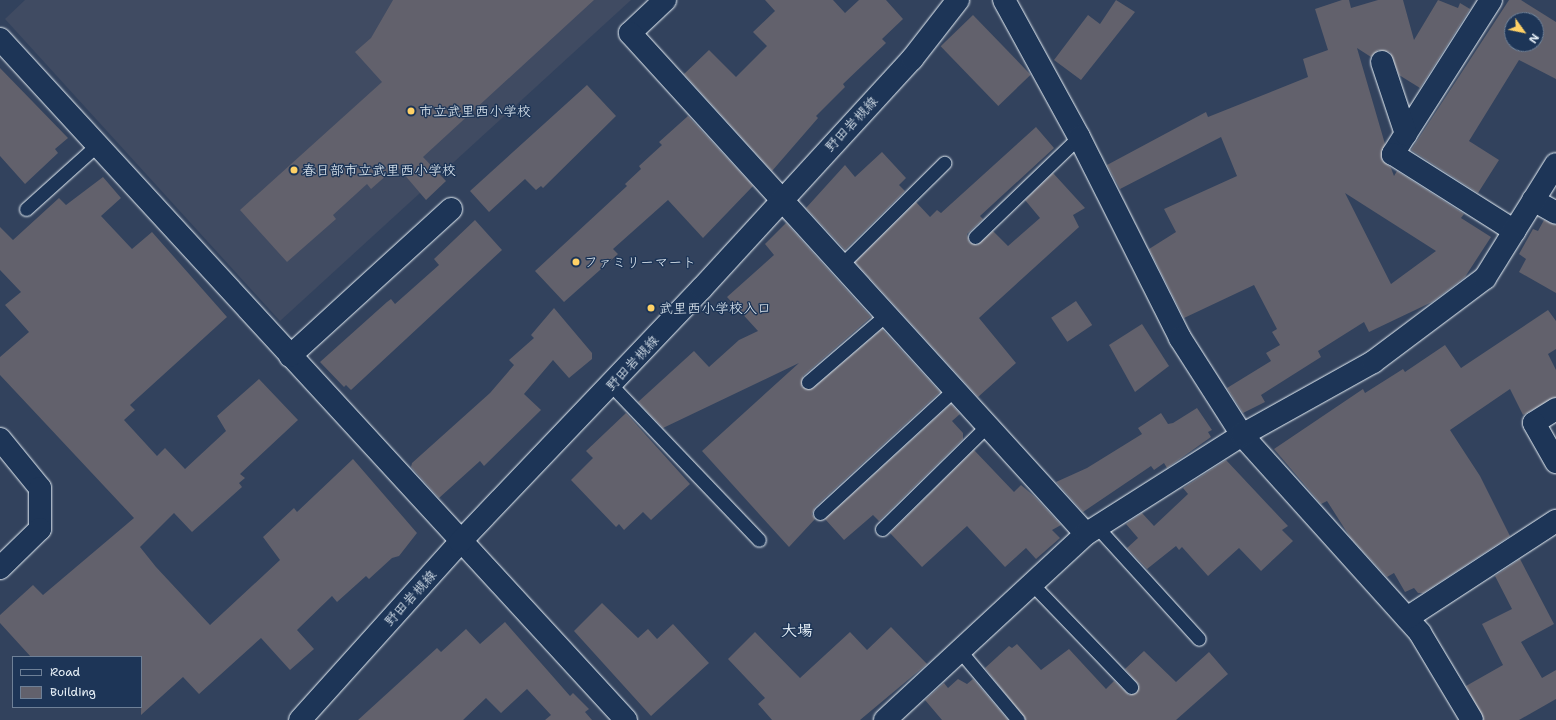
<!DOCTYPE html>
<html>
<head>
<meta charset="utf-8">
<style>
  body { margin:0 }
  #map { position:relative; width:1556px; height:720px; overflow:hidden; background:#32425d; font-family:"Shantell Sans","Klee One",sans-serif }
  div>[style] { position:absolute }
  .built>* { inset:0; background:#404b62 }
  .building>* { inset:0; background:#62616c; transform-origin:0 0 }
  .roads { filter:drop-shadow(0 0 1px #e8f1f8) drop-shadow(0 0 1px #e8f1f8) }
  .service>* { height:13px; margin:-6.5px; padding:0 6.5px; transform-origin:6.5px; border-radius:6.5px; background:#1d3557 }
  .minor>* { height:22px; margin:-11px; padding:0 11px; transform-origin:11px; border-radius:11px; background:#1d3557 }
  .primary>* { height:22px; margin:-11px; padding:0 11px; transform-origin:11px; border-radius:11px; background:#1d3557 }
  .dots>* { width:11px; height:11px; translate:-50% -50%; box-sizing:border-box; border:2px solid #1d3557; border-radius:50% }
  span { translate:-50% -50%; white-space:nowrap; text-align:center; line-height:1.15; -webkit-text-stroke:3px #1d3557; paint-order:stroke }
  .poi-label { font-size:14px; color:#e8f1f8 }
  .left { translate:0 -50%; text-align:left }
  .street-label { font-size:14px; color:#e8f1f8 }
  .quarter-label { font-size:16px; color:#e8f1f8; font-weight:700 }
  .legend { position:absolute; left:12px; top:656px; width:130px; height:52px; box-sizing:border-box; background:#1d3557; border:1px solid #6e8097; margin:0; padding:5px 7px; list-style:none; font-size:12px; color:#e8f1f8 }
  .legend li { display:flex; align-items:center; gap:8px; height:20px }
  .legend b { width:20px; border:1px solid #6e8097 }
  .north { position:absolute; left:1504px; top:12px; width:40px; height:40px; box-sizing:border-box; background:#1d3557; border:1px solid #6e8097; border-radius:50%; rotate:123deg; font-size:11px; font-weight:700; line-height:16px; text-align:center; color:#e8f1f8 }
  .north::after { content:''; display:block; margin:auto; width:14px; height:18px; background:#ffd166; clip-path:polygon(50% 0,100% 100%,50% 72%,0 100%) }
</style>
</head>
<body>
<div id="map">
  <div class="built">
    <div style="clip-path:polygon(25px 0,631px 0,280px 321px,5px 19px)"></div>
  </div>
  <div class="building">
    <div style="clip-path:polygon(393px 0,594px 0,423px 157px,446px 181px,426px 200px,397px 166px,371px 189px,367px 184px,333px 215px,336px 219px,287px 262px,240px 210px,382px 82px,355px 52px,371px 38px)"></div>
    <div style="clip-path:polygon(765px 0,833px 0,845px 13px,859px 0,886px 0,903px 19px,882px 39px,886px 43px,843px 84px,845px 87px,816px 116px,818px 118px,772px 171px,684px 74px,709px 50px,736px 77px,767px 46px,753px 32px,775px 11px)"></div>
    <div style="clip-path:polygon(1116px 0,1135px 12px,1081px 80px,1054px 60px,1088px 15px,1100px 24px)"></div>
    <div style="clip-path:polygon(evenodd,1342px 0,1349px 0,1351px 8px,1378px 0,1403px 0,1414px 40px,1438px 0,1458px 8px,1460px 3px,1470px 9px,1420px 88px,1399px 75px,1390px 52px,1378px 50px,1371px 57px,1357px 48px,1385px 144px,1382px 160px,1391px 168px,1394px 176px,1397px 171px,1464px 214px,1461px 218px,1491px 237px,1465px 277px,1432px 302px,1369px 332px,1364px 322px,1318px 351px,1321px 357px,1261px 395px,1265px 402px,1243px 413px,1227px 388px,1271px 361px,1266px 353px,1280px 345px,1272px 332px,1277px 329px,1254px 285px,1184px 318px,1149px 249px,1176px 232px,1164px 209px,1237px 176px,1221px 137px,1120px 189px,1107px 165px,1206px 112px,1208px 117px,1308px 77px,1303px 59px,1328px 50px,1315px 9px,1342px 0,1345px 193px,1436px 251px,1391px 284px,1345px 193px)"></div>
    <div style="clip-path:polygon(evenodd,1509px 0,1521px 0,1556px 22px,1556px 79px,1519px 60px,1469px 141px,1499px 160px,1478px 193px,1411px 150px,1509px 0,1512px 20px,1536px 20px,1536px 44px,1512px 44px,1512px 20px)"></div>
    <div style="left:973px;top:15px;width:83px;height:45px;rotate:46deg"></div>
    <div style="clip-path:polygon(0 68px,68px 138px,55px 149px,58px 153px,25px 184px,0 156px)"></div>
    <div style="clip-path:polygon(587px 85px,616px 116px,543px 188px,541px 186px,536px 190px,525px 179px,489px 212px,470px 191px)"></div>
    <div style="clip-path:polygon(688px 116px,753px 186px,703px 238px,668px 200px,613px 249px,618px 254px,564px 302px,535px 271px,627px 186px,625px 184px,641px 169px,639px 166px,662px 145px,659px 142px)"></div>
    <div style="clip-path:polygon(1036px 127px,1054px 148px,980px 216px,983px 219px,967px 234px,969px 242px,977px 245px,993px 231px,1008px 246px,1040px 218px,1025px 200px,1053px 173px,1085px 208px,1073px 215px,1079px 227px,979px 318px,1016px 363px,978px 397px,855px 262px,916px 202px,930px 217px,937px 210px,941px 213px)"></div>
    <div style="clip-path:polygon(882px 152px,906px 178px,899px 185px,905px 191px,845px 250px,806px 208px,845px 165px,855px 177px)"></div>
    <div style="clip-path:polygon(103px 177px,121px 198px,101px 216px,132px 249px,152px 232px,227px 317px,130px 405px,135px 410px,124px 420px,157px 456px,165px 448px,185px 469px,226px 431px,217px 416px,259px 379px,298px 420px,240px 474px,245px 478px,239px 483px,242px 487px,192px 532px,174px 513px,140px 547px,156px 567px,210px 625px,280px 560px,263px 537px,294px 508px,297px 512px,353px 459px,417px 533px,399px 556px,392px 558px,369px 579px,366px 576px,337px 602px,332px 596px,297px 630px,314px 649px,290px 670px,261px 638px,199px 694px,183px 677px,141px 715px,141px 657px,31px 657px,0 623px,0 615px,33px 585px,43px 595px,134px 518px,0 375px,0 357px,29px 332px,5px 305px,21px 292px,0 270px,0 227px,13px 240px,59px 198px,66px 205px)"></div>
    <div style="clip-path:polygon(475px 220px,502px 250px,351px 390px,346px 385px,344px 387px,320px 362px,387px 302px,391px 299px,395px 304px,439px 265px,434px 259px)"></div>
    <div style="clip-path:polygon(1544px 220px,1556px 225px,1556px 293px,1519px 272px,1526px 259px,1519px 254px,1533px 229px,1538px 231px)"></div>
    <div style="clip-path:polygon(786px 223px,871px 317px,803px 376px,802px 387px,813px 388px,882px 329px,940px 392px,815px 507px,812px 514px,815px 519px,789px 547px,702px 451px,799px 363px,663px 428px,638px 402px,694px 351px,709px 367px,739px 340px,758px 331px,727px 297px,774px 255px,765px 244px)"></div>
    <div style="left:1076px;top:301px;width:29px;height:30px;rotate:56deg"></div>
    <div style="clip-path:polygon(554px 308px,592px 353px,592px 359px,569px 378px,553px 360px,524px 394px,541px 410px,484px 466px,480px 461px,439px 498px,411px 467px,412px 463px,490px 393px,514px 365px,509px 360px,534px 338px,531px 335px)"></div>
    <div style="clip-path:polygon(1548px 310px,1556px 321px,1556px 349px,1548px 354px,1556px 370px,1556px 397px,1523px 415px,1510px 389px,1450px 430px,1480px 476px,1510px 536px,1423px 593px,1418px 593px,1414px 588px,1405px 592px,1394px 573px,1387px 577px,1350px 537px,1327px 501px,1321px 504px,1274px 449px,1363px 389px,1365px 393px,1403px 369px,1405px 372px,1445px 345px,1461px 368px)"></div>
    <div style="clip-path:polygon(1142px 324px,1169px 366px,1135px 392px,1109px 345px)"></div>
    <div style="clip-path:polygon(951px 404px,960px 414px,952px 421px,963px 433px,963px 439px,879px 521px,873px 515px,844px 540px,825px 519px)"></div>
    <div style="clip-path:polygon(1197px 408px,1212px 430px,1208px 432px,1211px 437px,1167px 468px,1164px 463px,1154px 470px,1151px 466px,1083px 512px,1056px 482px,1087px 468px,1142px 434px,1138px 428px,1161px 413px,1168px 424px,1173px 423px)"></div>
    <div style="clip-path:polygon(626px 413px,690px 484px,651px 520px,643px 512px,624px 530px,619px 524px,616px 527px,571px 480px,593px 458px,586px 451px)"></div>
    <div style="clip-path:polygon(974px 450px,1014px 492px,1021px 485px,1034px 496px,1061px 525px,1052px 530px,1060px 538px,1036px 559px,1026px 548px,1005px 567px,967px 526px,922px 567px,890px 533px)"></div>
    <div style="clip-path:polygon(1226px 460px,1288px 526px,1282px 530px,1293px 541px,1261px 571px,1239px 548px,1208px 576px,1182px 547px,1179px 550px,1176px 546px,1147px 569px,1127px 548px,1138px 538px,1126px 524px,1142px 513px,1154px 526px,1188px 494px,1183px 488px)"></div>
    <div style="clip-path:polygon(1520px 559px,1554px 624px,1521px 642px,1542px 678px,1556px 670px,1556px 699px,1519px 720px,1484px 720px,1466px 686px,1503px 665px,1482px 624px,1512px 609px,1495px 576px)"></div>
    <div style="clip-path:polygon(602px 603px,638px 638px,648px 629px,657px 639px,673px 624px,709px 663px,651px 716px,574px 631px)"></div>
    <div style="clip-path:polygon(505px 622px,570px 696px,573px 693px,589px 709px,585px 712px,592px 720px,545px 720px,551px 715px,527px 689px,501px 713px,486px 698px,463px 720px,358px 720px,437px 648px,441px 652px,466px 629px,480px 644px)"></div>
    <div style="clip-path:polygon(891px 627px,927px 664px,860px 720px,772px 720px,758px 704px,765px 698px,728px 659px,755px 632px,800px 678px,850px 632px,867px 650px)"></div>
    <div style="clip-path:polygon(1017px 644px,1041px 670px,1069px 649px,1106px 689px,1114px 681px,1129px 695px,1136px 693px,1139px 685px,1125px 669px,1144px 651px,1176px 682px,1209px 652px,1228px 674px,1176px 720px,1026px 720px,985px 668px,1009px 646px,1012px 648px)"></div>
    <div style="clip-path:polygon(958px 679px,967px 684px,973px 679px,1008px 720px,942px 720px,925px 700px,944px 683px,948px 688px)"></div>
  </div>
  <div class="roads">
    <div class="service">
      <div style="left:26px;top:209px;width:96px;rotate:-42deg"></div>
      <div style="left:975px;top:237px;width:144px;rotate:-43.9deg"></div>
      <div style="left:842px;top:264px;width:144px;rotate:-44.7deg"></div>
      <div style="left:808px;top:382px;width:104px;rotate:-40.7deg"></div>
      <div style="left:611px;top:385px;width:214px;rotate:46.3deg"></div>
      <div style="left:820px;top:513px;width:183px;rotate:-42.6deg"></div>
      <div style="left:1097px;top:527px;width:151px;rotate:47.7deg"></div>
      <div style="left:882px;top:529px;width:148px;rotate:-44.5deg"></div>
      <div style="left:1032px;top:584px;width:143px;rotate:46.1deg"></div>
      <div style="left:960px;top:651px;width:90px;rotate:50deg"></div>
    </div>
    <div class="minor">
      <div style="left:665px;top:0;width:48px;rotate:136.7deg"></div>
      <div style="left:630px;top:33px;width:677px;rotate:47.69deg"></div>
      <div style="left:1004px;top:0;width:156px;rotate:61.3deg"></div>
      <div style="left:1079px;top:137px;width:225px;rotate:63.3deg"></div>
      <div style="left:1180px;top:338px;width:115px;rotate:57.4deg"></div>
      <div style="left:1242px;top:435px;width:266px;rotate:48deg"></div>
      <div style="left:1420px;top:633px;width:101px;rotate:59.1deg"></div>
      <div style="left:1491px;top:0;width:183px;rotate:122.5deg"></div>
      <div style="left:1393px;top:154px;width:144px;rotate:32.3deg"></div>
      <div style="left:0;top:39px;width:925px;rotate:47.41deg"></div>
      <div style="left:1382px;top:62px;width:76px;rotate:71.6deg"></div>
      <div style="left:1533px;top:200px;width:26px;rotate:29deg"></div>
      <div style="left:290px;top:356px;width:218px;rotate:-42.4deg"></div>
      <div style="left:1556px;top:409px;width:26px;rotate:148deg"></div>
      <div style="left:1534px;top:423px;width:45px;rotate:60.6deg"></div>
      <div style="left:0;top:439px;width:63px;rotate:50.8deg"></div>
      <div style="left:40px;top:488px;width:41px;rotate:90deg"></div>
      <div style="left:40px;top:529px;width:56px;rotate:135.7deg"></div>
      <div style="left:1407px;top:618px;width:178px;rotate:-33.1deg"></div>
      <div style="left:885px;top:720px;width:274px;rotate:-42.8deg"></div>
      <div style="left:1086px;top:534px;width:185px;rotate:-32.4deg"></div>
      <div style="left:1242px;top:435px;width:150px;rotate:-29.1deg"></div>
      <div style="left:1373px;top:362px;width:140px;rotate:-36.9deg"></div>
      <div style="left:1485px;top:278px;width:134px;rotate:-58.1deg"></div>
    </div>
    <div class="primary">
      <div style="left:300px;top:720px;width:239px;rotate:-48deg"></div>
      <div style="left:460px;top:542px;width:351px;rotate:-46.4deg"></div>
      <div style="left:702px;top:288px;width:311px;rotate:-47.5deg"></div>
      <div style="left:912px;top:59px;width:75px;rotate:-52.1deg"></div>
    </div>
  </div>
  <div class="dots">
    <div style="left:411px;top:111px;background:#ffd166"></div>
    <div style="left:294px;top:170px;background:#ffd166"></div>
    <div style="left:576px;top:262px;background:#ffd166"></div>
    <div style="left:651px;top:308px;background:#ffd166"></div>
  </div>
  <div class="poi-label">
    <span class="left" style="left:419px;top:111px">市立武里西小学校</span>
    <span class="left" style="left:302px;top:170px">春日部市立武里西小学校</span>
    <span class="left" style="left:584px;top:262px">ファミリーマート</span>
    <span class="left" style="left:659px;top:308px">武里西小学校入口</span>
  </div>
  <div class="street-label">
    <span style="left:851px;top:124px;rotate:-47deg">野田岩槻線</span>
    <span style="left:632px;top:363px;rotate:-47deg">野田岩槻線</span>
    <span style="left:410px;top:598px;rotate:-48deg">野田岩槻線</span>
  </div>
  <div class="quarter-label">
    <span style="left:797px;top:631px">大場</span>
  </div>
  <ul class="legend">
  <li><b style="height:5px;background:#1d3557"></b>Road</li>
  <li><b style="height:11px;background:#62616c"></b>Building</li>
  </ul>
  <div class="north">N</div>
</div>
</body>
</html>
